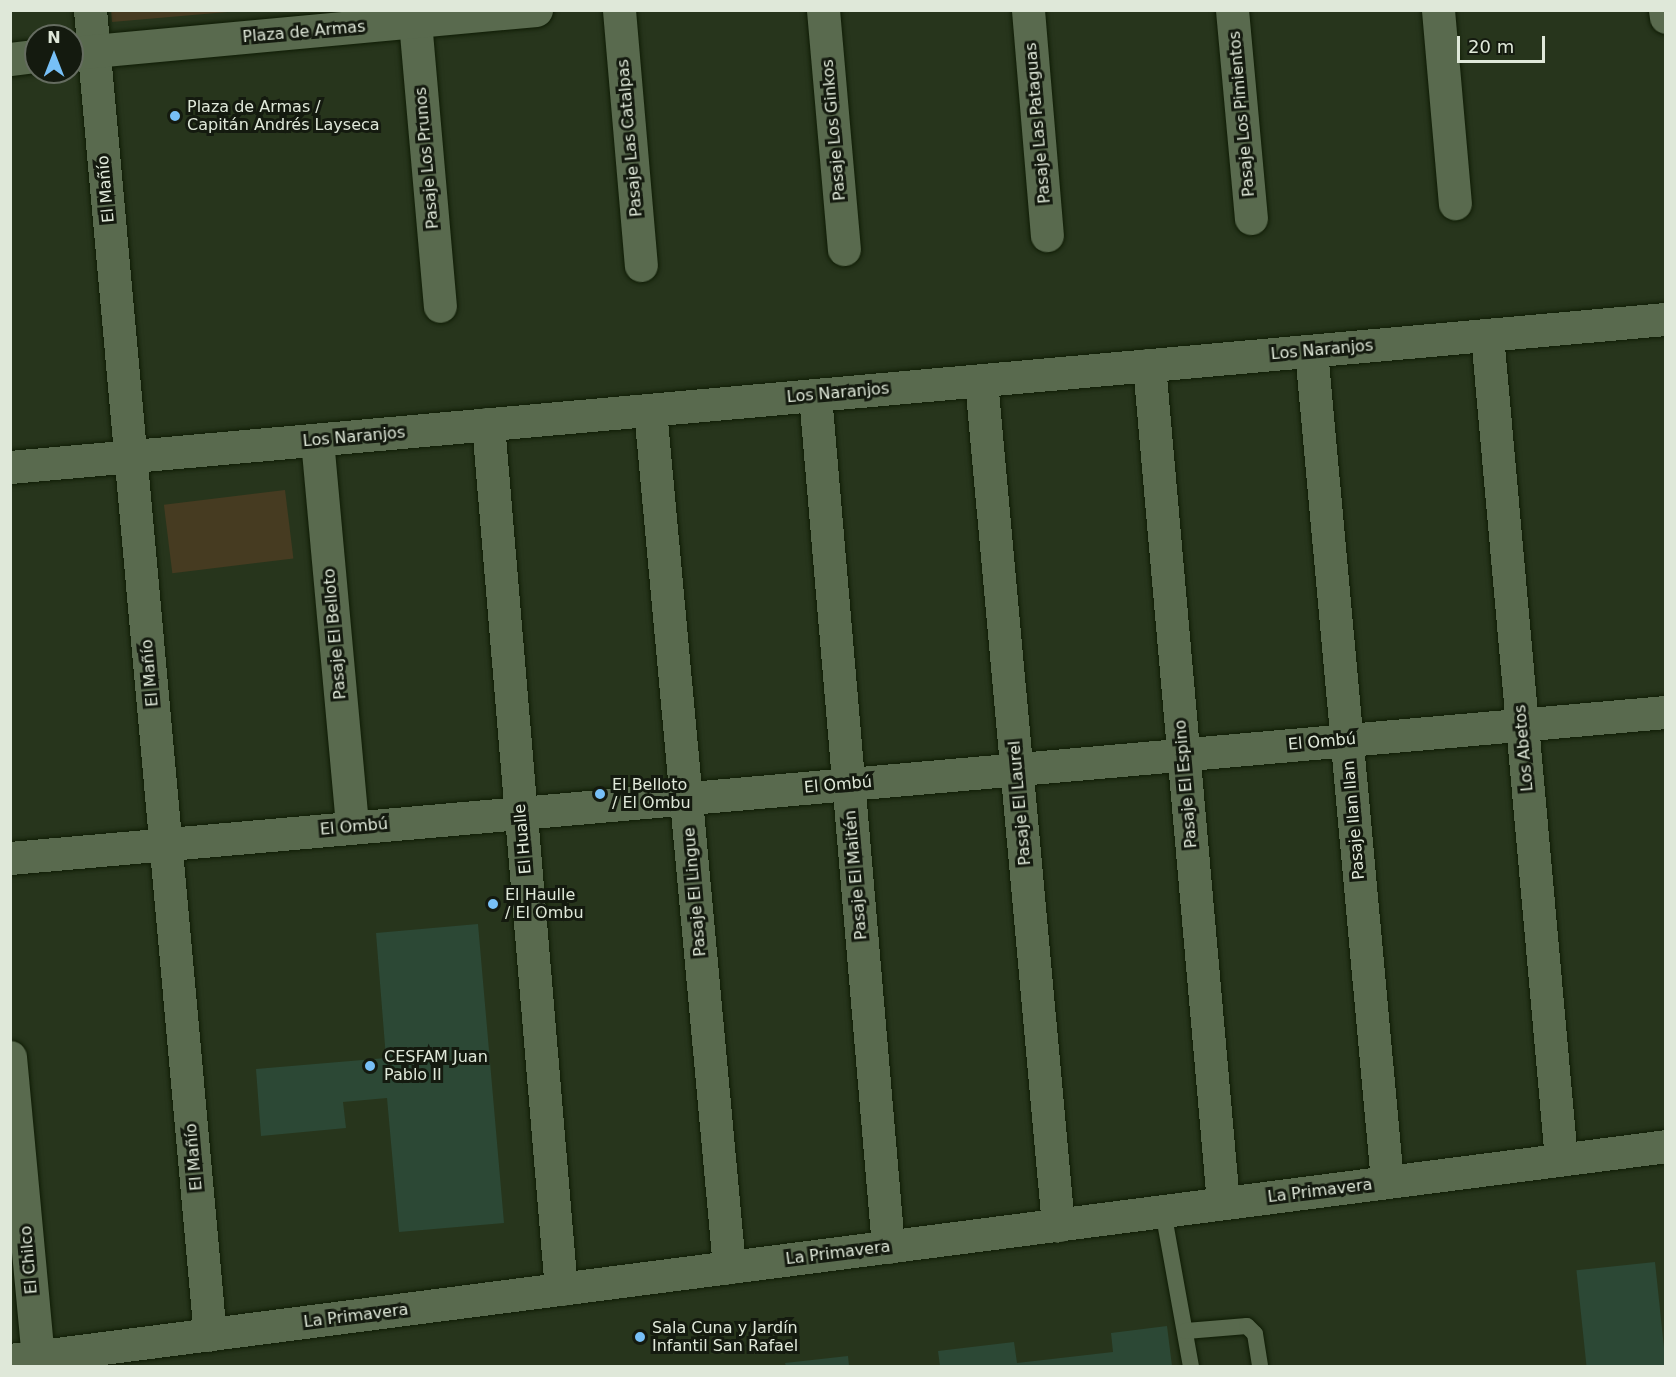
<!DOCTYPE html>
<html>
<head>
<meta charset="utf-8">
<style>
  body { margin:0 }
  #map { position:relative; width:1676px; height:1377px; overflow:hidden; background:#27351c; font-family:"DejaVu Sans",sans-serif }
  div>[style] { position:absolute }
  .green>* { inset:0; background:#463b21; transform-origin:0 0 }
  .building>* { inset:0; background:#2c4835; transform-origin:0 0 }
  .roads { filter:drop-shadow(0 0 2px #0f1c05) drop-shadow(0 0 2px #0f1c05) }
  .service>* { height:16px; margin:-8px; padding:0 8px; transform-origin:8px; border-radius:8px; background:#596a4e }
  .minor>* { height:33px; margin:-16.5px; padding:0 16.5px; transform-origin:16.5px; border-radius:16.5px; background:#596a4e }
  .tertiary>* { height:33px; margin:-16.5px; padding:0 16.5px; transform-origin:16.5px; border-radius:16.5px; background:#596a4e }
  .dots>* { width:16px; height:16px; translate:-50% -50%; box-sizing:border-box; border:3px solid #141a0f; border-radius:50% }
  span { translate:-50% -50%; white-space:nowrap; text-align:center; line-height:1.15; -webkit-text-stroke:6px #141a0f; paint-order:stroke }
  .street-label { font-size:16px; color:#dfe8d9 }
  .poi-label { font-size:16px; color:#dfe8d9 }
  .left { translate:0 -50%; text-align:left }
  .frame { position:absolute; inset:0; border:12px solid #dfe8d9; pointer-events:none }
  .north { position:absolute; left:24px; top:24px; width:60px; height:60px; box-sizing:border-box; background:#141a0f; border:2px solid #656c60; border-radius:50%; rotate:0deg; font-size:16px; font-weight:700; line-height:24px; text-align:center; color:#dfe8d9 }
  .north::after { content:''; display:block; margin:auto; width:21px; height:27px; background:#77c0f7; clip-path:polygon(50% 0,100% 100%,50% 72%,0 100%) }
  .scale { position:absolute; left:1457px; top:36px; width:88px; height:27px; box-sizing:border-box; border:3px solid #dfe8d9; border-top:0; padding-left:8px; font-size:18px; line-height:21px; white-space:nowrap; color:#dfe8d9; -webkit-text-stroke:4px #141a0f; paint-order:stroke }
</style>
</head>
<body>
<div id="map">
  <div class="green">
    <div style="clip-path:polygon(111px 10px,239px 10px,239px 11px,112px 22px)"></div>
    <div style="left:285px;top:490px;width:69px;height:122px;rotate:83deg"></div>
  </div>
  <div class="building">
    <div style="clip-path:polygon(478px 924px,504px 1223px,399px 1232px,387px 1098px,343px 1102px,346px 1128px,261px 1136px,256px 1069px,386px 1058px,376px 933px)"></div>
    <div style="left:1655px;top:1262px;width:105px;height:79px;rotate:84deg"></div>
    <div style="clip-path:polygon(1167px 1326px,1172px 1366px,940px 1366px,938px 1351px,1014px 1342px,1017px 1363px,1113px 1352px,1111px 1333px)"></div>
    <div style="clip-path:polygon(848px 1356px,849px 1366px,786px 1366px,785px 1363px)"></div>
  </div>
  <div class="roads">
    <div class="service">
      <div style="left:1163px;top:1211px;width:158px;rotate:79.8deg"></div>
      <div style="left:1186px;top:1331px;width:61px;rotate:-4.7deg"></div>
      <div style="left:1247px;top:1326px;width:11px;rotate:45deg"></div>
      <div style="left:1255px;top:1334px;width:32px;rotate:81deg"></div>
    </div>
    <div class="minor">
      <div style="left:90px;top:10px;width:1330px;rotate:84.83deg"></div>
      <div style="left:414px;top:10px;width:297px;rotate:85deg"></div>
      <div style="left:619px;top:10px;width:256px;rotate:85.1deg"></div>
      <div style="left:823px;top:10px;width:240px;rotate:85deg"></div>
      <div style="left:1028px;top:10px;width:226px;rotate:85.2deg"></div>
      <div style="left:1232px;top:10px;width:209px;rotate:84.8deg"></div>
      <div style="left:1438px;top:10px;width:194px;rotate:85deg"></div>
      <div style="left:72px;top:53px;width:466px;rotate:-5.3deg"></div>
      <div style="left:10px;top:59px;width:26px;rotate:-7deg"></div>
      <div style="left:1487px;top:335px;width:828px;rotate:84.87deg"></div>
      <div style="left:1311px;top:351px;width:834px;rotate:84.77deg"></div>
      <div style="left:1149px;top:365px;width:841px;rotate:84.95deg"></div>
      <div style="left:981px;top:381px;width:848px;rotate:84.79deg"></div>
      <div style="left:815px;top:395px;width:855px;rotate:85.1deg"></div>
      <div style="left:650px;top:410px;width:861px;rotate:84.73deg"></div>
      <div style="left:488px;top:424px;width:868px;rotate:85.18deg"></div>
      <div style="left:317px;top:440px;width:389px;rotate:84.8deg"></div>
      <div style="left:10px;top:467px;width:1663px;rotate:-5.11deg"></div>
      <div style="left:10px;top:1057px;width:301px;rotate:84.7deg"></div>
      <div style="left:10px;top:1360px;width:1670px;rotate:-7.36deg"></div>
    </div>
    <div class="tertiary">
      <div style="left:1665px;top:10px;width:7px;rotate:82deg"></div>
      <div style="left:10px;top:858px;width:1662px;rotate:-5.04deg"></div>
    </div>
  </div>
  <div class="dots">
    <div style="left:175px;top:116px;background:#77c0f7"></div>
    <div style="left:600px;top:794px;background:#77c0f7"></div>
    <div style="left:493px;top:904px;background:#77c0f7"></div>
    <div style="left:370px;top:1066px;background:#77c0f7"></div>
    <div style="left:640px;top:1337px;background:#77c0f7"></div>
  </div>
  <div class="street-label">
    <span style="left:304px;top:32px;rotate:-5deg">Plaza de Armas</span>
    <span style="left:1242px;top:114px;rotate:-95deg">Pasaje Los Pimientos</span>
    <span style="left:1038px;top:123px;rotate:-95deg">Pasaje Las Pataguas</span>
    <span style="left:834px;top:130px;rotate:-95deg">Pasaje Los Ginkos</span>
    <span style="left:630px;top:138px;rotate:-95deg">Pasaje Las Catalpas</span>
    <span style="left:427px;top:158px;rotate:-95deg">Pasaje Los Prunos</span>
    <span style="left:106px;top:189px;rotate:-95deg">El Mañío</span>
    <span style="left:1322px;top:350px;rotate:-5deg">Los Naranjos</span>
    <span style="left:838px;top:393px;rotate:-5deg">Los Naranjos</span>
    <span style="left:354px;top:437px;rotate:-5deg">Los Naranjos</span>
    <span style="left:335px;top:634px;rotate:-95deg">Pasaje El Belloto</span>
    <span style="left:150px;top:673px;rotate:-95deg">El Mañío</span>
    <span style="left:1322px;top:742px;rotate:-5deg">El Ombú</span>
    <span style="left:1524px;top:748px;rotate:-95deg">Los Abetos</span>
    <span style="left:1186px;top:784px;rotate:-95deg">Pasaje El Espino</span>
    <span style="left:838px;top:785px;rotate:-5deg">El Ombú</span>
    <span style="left:1020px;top:803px;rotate:-95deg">Pasaje El Laurel</span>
    <span style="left:1354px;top:820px;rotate:-95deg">Pasaje Ilan Ilan</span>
    <span style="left:354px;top:827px;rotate:-5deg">El Ombú</span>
    <span style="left:523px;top:839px;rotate:-95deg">El Hualle</span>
    <span style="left:856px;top:875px;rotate:-95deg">Pasaje El Maitén</span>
    <span style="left:695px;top:892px;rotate:-95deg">Pasaje El Lingue</span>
    <span style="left:194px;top:1157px;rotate:-95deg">El Mañío</span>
    <span style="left:1320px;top:1191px;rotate:-7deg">La Primavera</span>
    <span style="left:838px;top:1253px;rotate:-7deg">La Primavera</span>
    <span style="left:29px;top:1260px;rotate:-95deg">El Chilco</span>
    <span style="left:356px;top:1316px;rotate:-7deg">La Primavera</span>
  </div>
  <div class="poi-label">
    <span class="left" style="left:187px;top:116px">Plaza de Armas /<br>Capitán Andrés Layseca</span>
    <span class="left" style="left:612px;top:794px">El Belloto<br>/ El Ombu</span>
    <span class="left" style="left:505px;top:904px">El Haulle<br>/ El Ombu</span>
    <span class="left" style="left:384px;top:1066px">CESFAM Juan<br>Pablo II</span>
    <span class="left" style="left:652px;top:1337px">Sala Cuna y Jardín<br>Infantil San Rafael</span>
  </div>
  <div class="frame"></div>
  <div class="north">N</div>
  <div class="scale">20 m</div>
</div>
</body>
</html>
